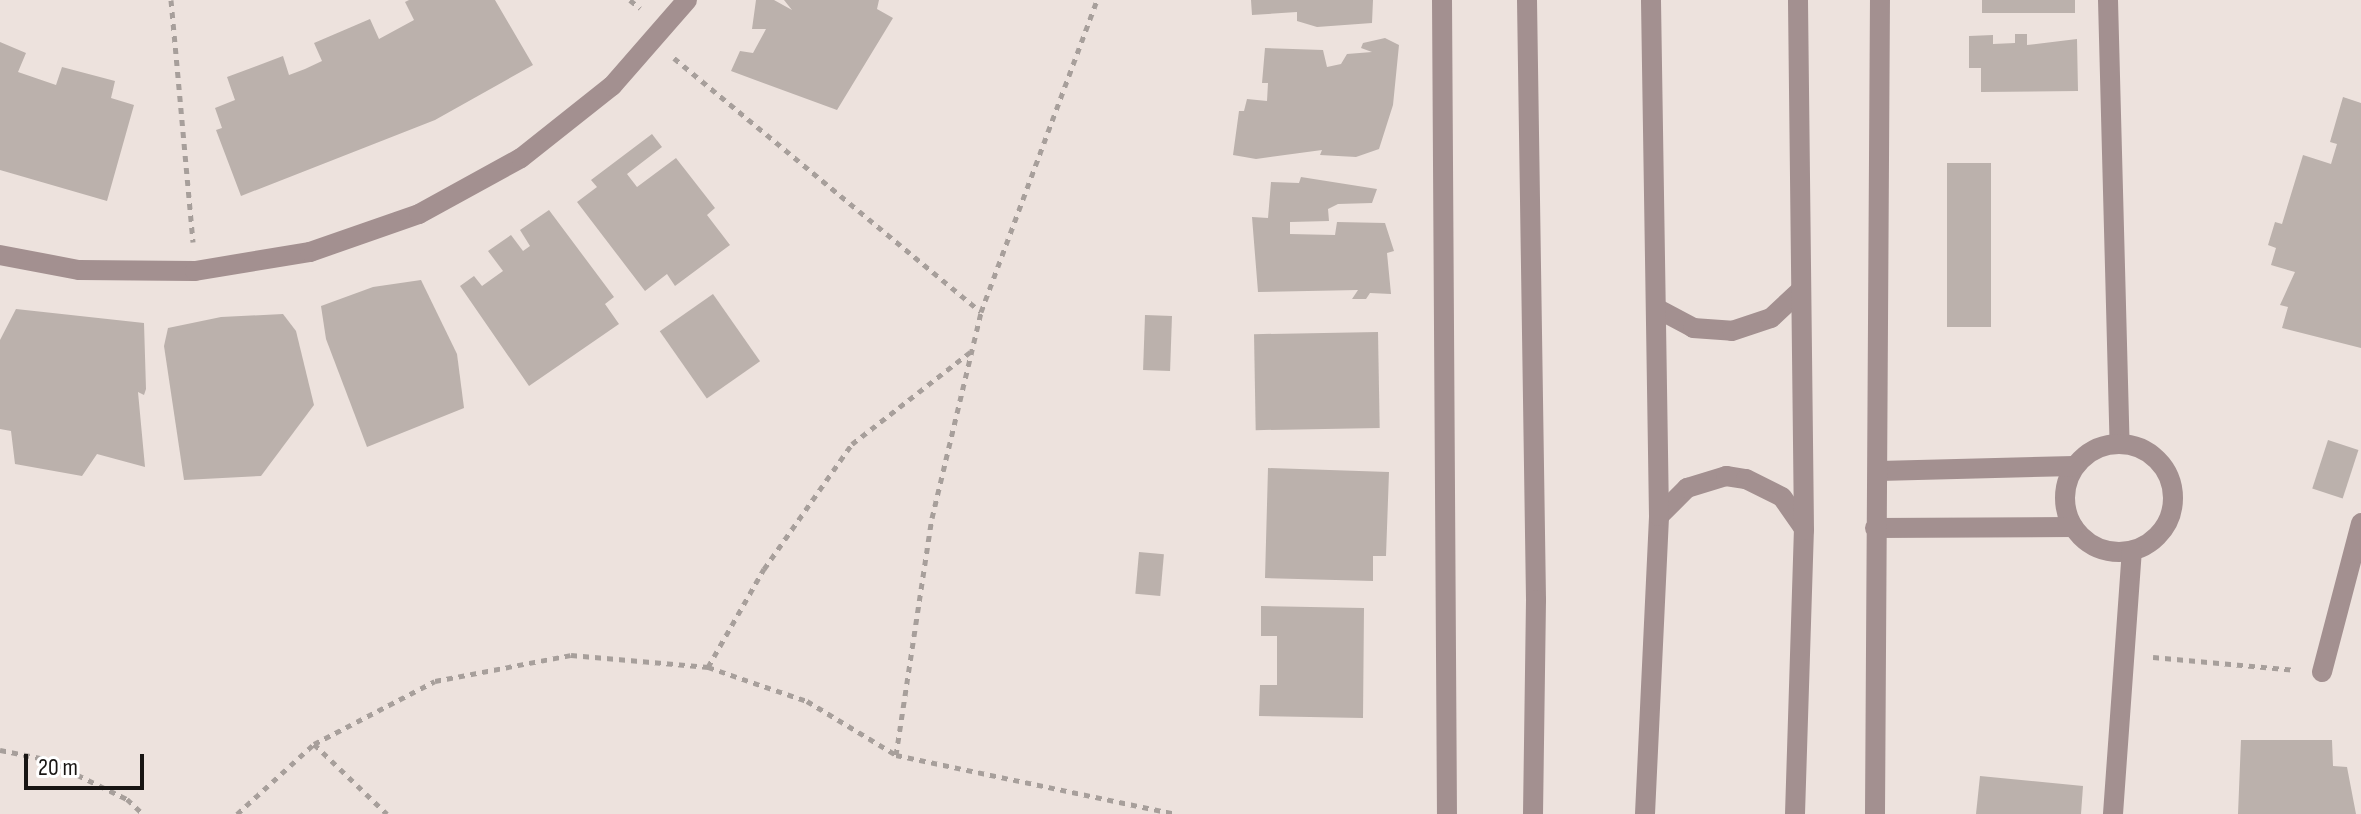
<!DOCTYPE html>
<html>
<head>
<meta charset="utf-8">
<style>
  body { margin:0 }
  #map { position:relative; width:2361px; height:814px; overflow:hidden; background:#ede2dd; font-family:"Sofia Sans Condensed",sans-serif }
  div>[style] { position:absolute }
  .building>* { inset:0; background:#bbb1ac; transform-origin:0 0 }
  .path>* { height:5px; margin-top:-2.5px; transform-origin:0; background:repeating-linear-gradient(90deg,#a79f9b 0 6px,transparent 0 12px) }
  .minor>* { height:20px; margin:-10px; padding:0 10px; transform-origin:10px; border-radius:10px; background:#a39090 }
  .minor>.ring { margin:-10px; padding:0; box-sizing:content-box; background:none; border:20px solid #a39090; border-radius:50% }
  span { translate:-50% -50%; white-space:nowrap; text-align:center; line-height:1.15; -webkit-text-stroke:8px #fff; paint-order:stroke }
  .scale { position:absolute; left:24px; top:754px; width:120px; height:36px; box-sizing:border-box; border:4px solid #181513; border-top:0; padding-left:10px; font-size:24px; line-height:28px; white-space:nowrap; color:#181513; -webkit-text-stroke:6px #fff; paint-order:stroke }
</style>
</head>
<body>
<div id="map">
  <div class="building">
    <div style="clip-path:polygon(409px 0,495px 0,533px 65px,435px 120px,241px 196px,216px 130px,222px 128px,215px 108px,235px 100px,227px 77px,283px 56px,289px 75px,305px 69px,322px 61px,314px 43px,370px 19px,379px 39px,414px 20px,405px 2px)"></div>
    <div style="clip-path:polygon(756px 0,774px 0,792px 10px,784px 0,879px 0,877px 9px,893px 18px,837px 110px,731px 71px,740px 51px,753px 53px,766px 29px,752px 29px)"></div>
    <div style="clip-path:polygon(1251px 0,1373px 0,1372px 23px,1317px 27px,1297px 21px,1297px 12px,1252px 15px)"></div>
    <div style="left:1982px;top:0;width:93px;height:13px"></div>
    <div style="clip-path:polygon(2015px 34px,2027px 34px,2027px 45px,2077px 39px,2078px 91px,1981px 92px,1981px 68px,1969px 68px,1969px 36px,1993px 35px,1993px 44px,2015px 43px)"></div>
    <div style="clip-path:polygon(1385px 38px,1399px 45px,1393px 105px,1379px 149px,1356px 157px,1320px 155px,1322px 150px,1256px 159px,1233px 155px,1239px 111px,1244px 111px,1247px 99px,1267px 101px,1268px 83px,1262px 83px,1265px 48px,1323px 50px,1327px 67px,1341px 64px,1347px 54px,1372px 52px,1361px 48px,1363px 43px)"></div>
    <div style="clip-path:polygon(0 42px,26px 53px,18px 72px,56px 85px,62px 67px,115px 81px,111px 98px,134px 105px,107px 201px,0 170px)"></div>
    <div style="clip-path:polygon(2343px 97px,2361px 103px,2361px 348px,2282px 328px,2288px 307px,2280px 305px,2295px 272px,2271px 265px,2276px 248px,2268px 245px,2275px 222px,2282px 224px,2303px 155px,2331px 164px,2337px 144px,2330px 142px)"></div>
    <div style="clip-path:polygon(652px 134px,662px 147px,627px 174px,637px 187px,676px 158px,715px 208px,707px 215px,730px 245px,675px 286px,667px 274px,645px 291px,577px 202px,597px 187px,591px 180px)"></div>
    <div style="left:1947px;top:163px;width:44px;height:164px"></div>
    <div style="clip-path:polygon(1301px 177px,1377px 189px,1372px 203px,1338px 204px,1328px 209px,1329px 221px,1290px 222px,1290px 234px,1335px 235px,1337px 222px,1385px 223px,1394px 251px,1387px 253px,1391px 294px,1370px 293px,1366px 299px,1352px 299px,1358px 290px,1258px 292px,1252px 217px,1268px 218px,1271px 182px,1299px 183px)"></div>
    <div style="clip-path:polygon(549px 210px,614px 297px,605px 304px,619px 324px,529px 386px,460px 286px,474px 276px,482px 286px,503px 271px,488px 251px,511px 235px,523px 251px,530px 246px,520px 230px)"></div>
    <div style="clip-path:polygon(421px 280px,457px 354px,464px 408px,367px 447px,326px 339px,321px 306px,373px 287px)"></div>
    <div style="left:713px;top:294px;width:82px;height:65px;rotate:55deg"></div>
    <div style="clip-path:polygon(16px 309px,144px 323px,146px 389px,144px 395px,138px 392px,145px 467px,97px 454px,82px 476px,15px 464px,11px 431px,0 429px,0 340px)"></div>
    <div style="clip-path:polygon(283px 314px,296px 331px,314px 405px,261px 476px,184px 480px,164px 346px,168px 328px,221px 317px)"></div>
    <div style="left:1145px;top:315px;width:27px;height:55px;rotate:2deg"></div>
    <div style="left:1378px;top:332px;width:96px;height:124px;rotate:89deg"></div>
    <div style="left:2328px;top:440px;width:32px;height:51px;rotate:18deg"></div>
    <div style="clip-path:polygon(1268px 468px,1389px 472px,1386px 556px,1373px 556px,1373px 581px,1265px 578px)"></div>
    <div style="left:1139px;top:552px;width:25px;height:42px;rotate:5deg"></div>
    <div style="clip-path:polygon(1261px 606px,1364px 608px,1363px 718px,1259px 716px,1260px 685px,1277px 685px,1277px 636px,1261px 636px)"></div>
    <div style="clip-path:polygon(2241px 740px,2332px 740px,2333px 766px,2347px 767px,2356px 814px,2238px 814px)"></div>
    <div style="clip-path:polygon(1980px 776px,2083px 786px,2081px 814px,1976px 814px)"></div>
  </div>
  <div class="path">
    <div style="left:171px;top:0;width:243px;rotate:84.8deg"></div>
    <div style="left:630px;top:0;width:13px;rotate:39deg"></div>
    <div style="left:674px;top:58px;width:398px;rotate:39.6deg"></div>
    <div style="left:2153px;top:657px;width:143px;rotate:5.2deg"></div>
    <div style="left:708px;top:667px;width:113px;rotate:-60.3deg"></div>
    <div style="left:764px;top:569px;width:153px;rotate:-54.9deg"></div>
    <div style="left:852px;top:444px;width:150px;rotate:-37.9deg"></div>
    <div style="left:314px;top:744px;width:101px;rotate:43.8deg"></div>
    <div style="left:0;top:750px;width:46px;rotate:11.3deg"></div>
    <div style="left:45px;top:759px;width:91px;rotate:26deg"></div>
    <div style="left:127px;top:799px;width:22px;rotate:43deg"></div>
    <div style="left:896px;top:755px;width:240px;rotate:-81.4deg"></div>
    <div style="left:932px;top:518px;width:212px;rotate:-76.6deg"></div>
    <div style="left:981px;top:312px;width:333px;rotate:-69.6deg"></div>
    <div style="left:237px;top:814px;width:104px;rotate:-42.3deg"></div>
    <div style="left:314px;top:744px;width:136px;rotate:-27.5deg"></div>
    <div style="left:435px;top:681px;width:138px;rotate:-10.8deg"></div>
    <div style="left:571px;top:655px;width:138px;rotate:5deg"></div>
    <div style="left:708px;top:667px;width:105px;rotate:19deg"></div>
    <div style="left:807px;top:701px;width:104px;rotate:31.2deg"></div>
    <div style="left:896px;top:755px;width:285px;rotate:11.9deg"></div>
  </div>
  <div class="minor">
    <div style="left:1442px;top:0;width:814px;rotate:89.65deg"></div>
    <div style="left:1527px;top:0;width:600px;rotate:89.14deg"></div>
    <div style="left:1536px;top:600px;width:214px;rotate:90.8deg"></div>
    <div style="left:2108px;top:0;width:444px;rotate:88.5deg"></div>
    <div style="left:0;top:255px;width:80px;rotate:10.8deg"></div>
    <div style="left:79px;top:270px;width:116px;rotate:0.5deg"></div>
    <div style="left:195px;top:271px;width:117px;rotate:-9.4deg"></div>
    <div style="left:310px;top:252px;width:115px;rotate:-19.2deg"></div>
    <div style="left:419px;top:214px;width:116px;rotate:-28.8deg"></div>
    <div style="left:521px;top:158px;width:116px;rotate:-38.4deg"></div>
    <div style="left:612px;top:86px;width:114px;rotate:-48.9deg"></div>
    <div style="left:1658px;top:309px;width:40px;rotate:28deg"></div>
    <div style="left:1693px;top:328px;width:39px;rotate:4deg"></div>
    <div style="left:1732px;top:331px;width:41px;rotate:-18.4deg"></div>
    <div style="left:1771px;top:318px;width:41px;rotate:-43deg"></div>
    <div class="ring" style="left:2065px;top:444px;width:88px;height:88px"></div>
    <div style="left:1879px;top:471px;width:195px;rotate:-1.5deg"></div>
    <div style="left:1659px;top:516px;width:40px;rotate:-45deg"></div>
    <div style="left:1687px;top:488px;width:41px;rotate:-17.1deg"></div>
    <div style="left:1726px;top:476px;width:20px;rotate:9deg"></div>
    <div style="left:1746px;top:479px;width:40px;rotate:26.6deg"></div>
    <div style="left:1782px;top:497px;width:35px;rotate:55deg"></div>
    <div style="left:1875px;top:528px;width:198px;rotate:-0.3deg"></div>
    <div style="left:2322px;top:672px;width:154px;rotate:-75.3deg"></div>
    <div style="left:1645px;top:814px;width:298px;rotate:-87.3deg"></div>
    <div style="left:1659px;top:516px;width:516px;rotate:-90.89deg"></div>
    <div style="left:1795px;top:814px;width:284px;rotate:-88.2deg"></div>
    <div style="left:1804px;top:530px;width:530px;rotate:-90.65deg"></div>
    <div style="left:1875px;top:814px;width:814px;rotate:-89.65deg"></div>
    <div style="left:2113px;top:814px;width:264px;rotate:-85.9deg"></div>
  </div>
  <div class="scale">20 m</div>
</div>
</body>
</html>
